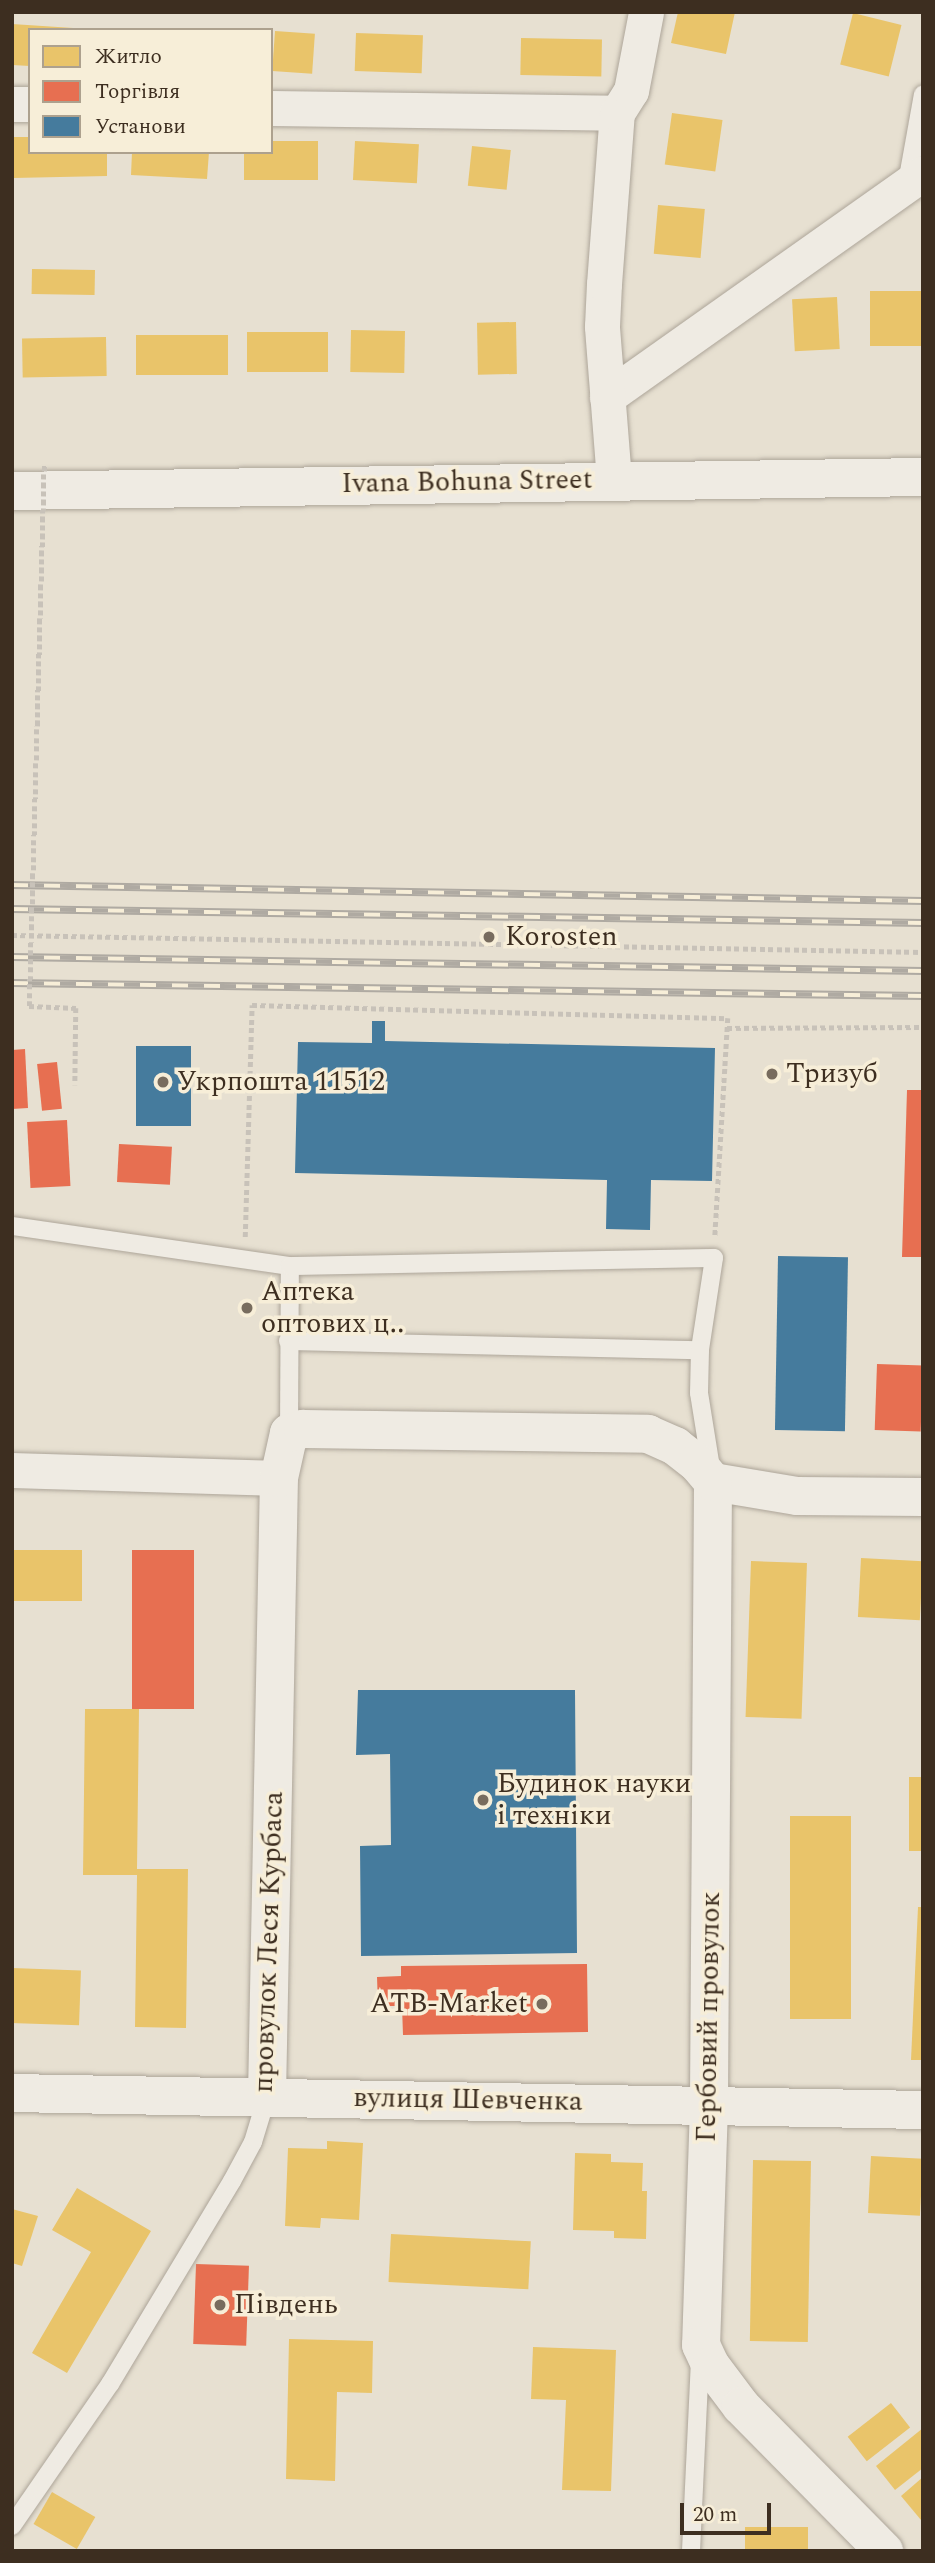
<!DOCTYPE html>
<html>
<head>
<meta charset="utf-8">
<style>
  body { margin:0 }
  #map { position:relative; width:935px; height:2563px; overflow:hidden; background:#e7e0d1; font-family:Spectral,serif }
  div>[style] { position:absolute }
  .homes>* { inset:0; background:#e9c46a; transform-origin:0 0 }
  .shops>* { inset:0; background:#e76f51; transform-origin:0 0 }
  .public>* { inset:0; background:#457b9d; transform-origin:0 0 }
  .path>* { height:4.5px; margin-top:-2.25px; transform-origin:0; background:repeating-linear-gradient(90deg,#c8c2b9 0 5px,transparent 0 8.5px) }
  .roads { filter:drop-shadow(0 0 2px #ada599) drop-shadow(0 0 2px #ada599) }
  .lane>* { height:18px; margin:-9px; padding:0 9px; transform-origin:9px; border-radius:9px; background:#efebe3 }
  .street>* { height:35px; margin:-17.5px; padding:0 17.5px; transform-origin:17.5px; border-radius:17.5px; background:#efebe3 }
  .secondary>* { height:38px; margin:-19px; padding:0 19px; transform-origin:19px; border-radius:19px; background:#efebe3 }
  .rail>* { height:8px; margin-top:-4px; transform-origin:0; background:repeating-linear-gradient(90deg,#f7eed8 0 16px,#afaaa2 0 32px); box-sizing:border-box; border-block:2px solid #afaaa2 }
  .path-bridge>* { height:4.5px; margin-top:-2.25px; transform-origin:0; background:repeating-linear-gradient(90deg,#c8c2b9 0 5px,transparent 0 8.5px) }
  .dots>* { width:19px; height:19px; translate:-50% -50%; box-sizing:border-box; border:4px solid #f7eed8; border-radius:50% }
  span { translate:-50% -50%; white-space:nowrap; text-align:center; line-height:1.15; -webkit-text-stroke:7px #f7eed8; paint-order:stroke }
  .street-label { font-size:28px; color:#3d2e20 }
  .poi-label { font-size:28px; color:#3d2e20 }
  .left { translate:0 -50%; text-align:left }
  .right { translate:-100% -50%; text-align:right }
  .frame { position:absolute; inset:0; border:14px solid #3d2e20; pointer-events:none }
  .legend { position:absolute; left:28px; top:28px; width:245px; height:126px; box-sizing:border-box; background:#f7eed8; border:2px solid #ada18e; margin:0; padding:9px 12px; list-style:none; font-size:21px; color:#3d2e20 }
  .legend li { display:flex; align-items:center; gap:14px; height:35px }
  .legend b { width:35px; border:2px solid #ada18e }
  .scale { position:absolute; left:680px; top:2503px; width:91px; height:32px; box-sizing:border-box; border:4px solid #3d2e20; border-top:0; padding-left:9px; font-size:21px; line-height:24px; white-space:nowrap; color:#3d2e20; -webkit-text-stroke:5px #f7eed8; paint-order:stroke }
</style>
</head>
<body>
<div id="map">
  <div class="homes">
    <div style="clip-path:polygon(678px 12px,735px 12px,726px 54px,671px 43px)"></div>
    <div style="left:853px;top:13px;width:50px;height:53px;rotate:14deg"></div>
    <div style="clip-path:polygon(12px 24px,73px 28px,72px 30px,30px 30px,30px 66px,12px 65px)"></div>
    <div style="left:275px;top:31px;width:40px;height:40px;rotate:4deg"></div>
    <div style="left:356px;top:33px;width:67px;height:38px;rotate:2deg"></div>
    <div style="left:521px;top:38px;width:81px;height:37px;rotate:1deg"></div>
    <div style="left:672px;top:113px;width:51px;height:52px;rotate:8deg"></div>
    <div style="clip-path:polygon(12px 137px,30px 137px,30px 152px,107px 152px,107px 176px,13px 178px)"></div>
    <div style="clip-path:polygon(271px 141px,318px 141px,318px 180px,244px 180px,244px 152px,271px 152px)"></div>
    <div style="left:355px;top:141px;width:64px;height:39px;rotate:3deg"></div>
    <div style="left:472px;top:146px;width:39px;height:40px;rotate:6deg"></div>
    <div style="clip-path:polygon(132px 152px,209px 152px,207px 179px,131px 175px)"></div>
    <div style="left:658px;top:205px;width:47px;height:49px;rotate:5deg"></div>
    <div style="left:32px;top:269px;width:63px;height:25px;rotate:1deg"></div>
    <div style="left:870px;top:291px;width:53px;height:55px"></div>
    <div style="left:837px;top:297px;width:52px;height:45px;rotate:87deg"></div>
    <div style="left:516px;top:322px;width:52px;height:39px;rotate:89deg"></div>
    <div style="left:351px;top:330px;width:54px;height:42px;rotate:1deg"></div>
    <div style="left:328px;top:332px;width:40px;height:81px;rotate:90deg"></div>
    <div style="left:228px;top:335px;width:40px;height:92px;rotate:90deg"></div>
    <div style="left:106px;top:337px;width:39px;height:84px;rotate:89deg"></div>
    <div style="left:12px;top:1550px;width:70px;height:51px"></div>
    <div style="left:861px;top:1558px;width:62px;height:59px;rotate:3deg"></div>
    <div style="left:751px;top:1561px;width:56px;height:156px;rotate:2deg"></div>
    <div style="clip-path:polygon(85px 1709px,139px 1709px,137px 1869px,188px 1869px,186px 2028px,135px 2027px,137px 1875px,83px 1875px)"></div>
    <div style="left:909px;top:1777px;width:14px;height:74px"></div>
    <div style="left:790px;top:1816px;width:61px;height:203px"></div>
    <div style="clip-path:polygon(918px 1907px,923px 1907px,923px 2060px,911px 2060px)"></div>
    <div style="left:12px;top:1968px;width:69px;height:55px;rotate:2deg"></div>
    <div style="clip-path:polygon(327px 2141px,363px 2143px,359px 2220px,321px 2218px,320px 2228px,285px 2226px,288px 2148px,327px 2149px)"></div>
    <div style="clip-path:polygon(575px 2153px,611px 2154px,611px 2162px,643px 2163px,642px 2191px,647px 2191px,646px 2239px,614px 2238px,614px 2231px,573px 2230px)"></div>
    <div style="left:871px;top:2156px;width:52px;height:57px;rotate:3deg"></div>
    <div style="left:753px;top:2160px;width:58px;height:181px;rotate:1deg"></div>
    <div style="clip-path:polygon(77px 2188px,151px 2231px,67px 2373px,32px 2353px,91px 2252px,52px 2230px)"></div>
    <div style="clip-path:polygon(12px 2209px,38px 2216px,22px 2266px,12px 2263px)"></div>
    <div style="left:391px;top:2234px;width:140px;height:48px;rotate:3deg"></div>
    <div style="clip-path:polygon(289px 2339px,373px 2341px,372px 2393px,337px 2392px,335px 2481px,286px 2479px)"></div>
    <div style="clip-path:polygon(533px 2347px,616px 2350px,611px 2491px,562px 2490px,566px 2400px,531px 2399px)"></div>
    <div style="left:891px;top:2403px;width:31px;height:55px;rotate:52deg"></div>
    <div style="clip-path:polygon(923px 2428px,923px 2468px,895px 2490px,876px 2466px)"></div>
    <div style="clip-path:polygon(923px 2477px,923px 2519px,921px 2520px,901px 2496px)"></div>
    <div style="left:52px;top:2492px;width:50px;height:37px;rotate:30deg"></div>
    <div style="left:808px;top:2527px;width:24px;height:63px;rotate:90deg"></div>
  </div>
  <div class="shops">
    <div style="clip-path:polygon(25px 1049px,28px 1108px,12px 1109px,12px 1050px)"></div>
    <div style="left:57px;top:1062px;width:47px;height:20px;rotate:84deg"></div>
    <div style="clip-path:polygon(907px 1090px,923px 1090px,923px 1257px,902px 1257px)"></div>
    <div style="left:67px;top:1120px;width:66px;height:40px;rotate:87deg"></div>
    <div style="left:119px;top:1144px;width:53px;height:38px;rotate:3deg"></div>
    <div style="left:877px;top:1364px;width:46px;height:66px;rotate:2deg"></div>
    <div style="left:132px;top:1550px;width:62px;height:159px"></div>
    <div style="clip-path:polygon(587px 1964px,588px 2032px,403px 2035px,402px 2006px,378px 2006px,377px 1977px,401px 1976px,401px 1966px)"></div>
    <div style="left:196px;top:2264px;width:53px;height:80px;rotate:2deg"></div>
  </div>
  <div class="public">
    <div style="clip-path:polygon(372px 1021px,385px 1021px,385px 1041px,715px 1048px,712px 1181px,651px 1180px,650px 1230px,606px 1229px,607px 1180px,295px 1173px,298px 1042px,372px 1043px)"></div>
    <div style="left:136px;top:1046px;width:55px;height:80px"></div>
    <div style="left:778px;top:1256px;width:70px;height:174px;rotate:1deg"></div>
    <div style="clip-path:polygon(358px 1690px,575px 1690px,577px 1953px,361px 1956px,360px 1846px,391px 1845px,390px 1754px,356px 1755px)"></div>
  </div>
  <div class="path">
    <div style="left:12px;top:935px;width:911px;rotate:1.07deg"></div>
    <div style="left:29px;top:1006px;width:47px;rotate:2.4deg"></div>
    <div style="left:76px;top:1008px;width:77px;rotate:90.7deg"></div>
    <div style="left:727px;top:1028px;width:196px;rotate:-0.3deg"></div>
    <div style="left:245px;top:1237px;width:232px;rotate:-88.3deg"></div>
    <div style="left:252px;top:1005px;width:476px;rotate:1.6deg"></div>
    <div style="left:728px;top:1018px;width:218px;rotate:93.4deg"></div>
  </div>
  <div class="roads">
    <div class="lane">
      <div style="left:907px;top:183px;width:90px;rotate:-79.8deg"></div>
      <div style="left:12px;top:1226px;width:281px;rotate:8.2deg"></div>
      <div style="left:288px;top:1341px;width:412px;rotate:1.3deg"></div>
      <div style="left:289px;top:1433px;width:167px;rotate:-89.7deg"></div>
      <div style="left:290px;top:1266px;width:424px;rotate:-1.1deg"></div>
      <div style="left:714px;top:1258px;width:93px;rotate:98.7deg"></div>
      <div style="left:700px;top:1350px;width:43px;rotate:91.3deg"></div>
      <div style="left:699px;top:1393px;width:76px;rotate:80.9deg"></div>
      <div style="left:12px;top:2526px;width:173px;rotate:-55.4deg"></div>
      <div style="left:110px;top:2384px;width:237px;rotate:-59deg"></div>
      <div style="left:232px;top:2181px;width:44px;rotate:-61.7deg"></div>
      <div style="left:253px;top:2142px;width:48px;rotate:-73.1deg"></div>
      <div style="left:691px;top:2551px;width:192px;rotate:-87.3deg"></div>
    </div>
    <div class="street">
      <div style="left:12px;top:104px;width:18px"></div>
      <div style="left:271px;top:108px;width:346px;rotate:0.8deg"></div>
      <div style="left:607px;top:397px;width:387px;rotate:-35.3deg"></div>
      <div style="left:614px;top:480px;width:154px;rotate:-94.5deg"></div>
      <div style="left:602px;top:326px;width:42px;rotate:-87.3deg"></div>
      <div style="left:604px;top:284px;width:171px;rotate:-85.7deg"></div>
      <div style="left:617px;top:113px;width:26px;rotate:-58deg"></div>
      <div style="left:631px;top:91px;width:80px;rotate:-79.2deg"></div>
      <div style="left:12px;top:1470px;width:267px;rotate:1.7deg"></div>
    </div>
    <div class="secondary">
      <div style="left:12px;top:491px;width:911px;rotate:-0.88deg"></div>
      <div style="left:713px;top:1482px;width:624px;rotate:90.37deg"></div>
      <div style="left:709px;top:2106px;width:239px;rotate:91.9deg"></div>
      <div style="left:701px;top:2345px;width:23px;rotate:65deg"></div>
      <div style="left:711px;top:2366px;width:50px;rotate:53.1deg"></div>
      <div style="left:741px;top:2406px;width:204px;rotate:45.4deg"></div>
      <div style="left:713px;top:1482px;width:85px;rotate:9.5deg"></div>
      <div style="left:797px;top:1496px;width:126px;rotate:0.5deg"></div>
      <div style="left:12px;top:2093px;width:911px;rotate:1.07deg"></div>
      <div style="left:267px;top:2096px;width:618px;rotate:-88.89deg"></div>
      <div style="left:279px;top:1478px;width:46px;rotate:-77.5deg"></div>
      <div style="left:289px;top:1433px;width:15px;rotate:-16deg"></div>
      <div style="left:303px;top:1429px;width:345px;rotate:0.8deg"></div>
      <div style="left:648px;top:1434px;width:30px;rotate:24deg"></div>
      <div style="left:675px;top:1446px;width:28px;rotate:38deg"></div>
      <div style="left:697px;top:1463px;width:25px;rotate:50deg"></div>
    </div>
  </div>
  <div class="rail">
    <div style="left:12px;top:885px;width:911px;rotate:1.01deg"></div>
    <div style="left:12px;top:909px;width:911px;rotate:0.88deg"></div>
    <div style="left:12px;top:957px;width:911px;rotate:0.88deg"></div>
    <div style="left:12px;top:983px;width:911px;rotate:0.82deg"></div>
  </div>
  <div class="path-bridge">
    <div style="left:29px;top:1006px;width:540px;rotate:-88.41deg"></div>
  </div>
  <div class="dots">
    <div style="left:489px;top:937px;background:#786c5e"></div>
    <div style="left:772px;top:1074px;background:#786c5e"></div>
    <div style="left:163px;top:1082px;background:#786c5e"></div>
    <div style="left:247px;top:1308px;background:#786c5e"></div>
    <div style="left:483px;top:1800px;background:#786c5e"></div>
    <div style="left:542px;top:2004px;background:#786c5e"></div>
    <div style="left:220px;top:2305px;background:#786c5e"></div>
  </div>
  <div class="street-label">
    <span style="left:467px;top:482px;rotate:-1deg">Ivana Bohuna Street</span>
    <span style="left:269px;top:1942px;rotate:-88deg">провулок Леся Курбаса</span>
    <span style="left:709px;top:2017px;rotate:-89deg">Гербовий провулок</span>
    <span style="left:468px;top:2100px;rotate:1deg">вулиця Шевченка</span>
  </div>
  <div class="poi-label">
    <span class="left" style="left:505px;top:937px">Korosten</span>
    <span class="left" style="left:786px;top:1074px">Тризуб</span>
    <span class="left" style="left:177px;top:1082px">Укрпошта 11512</span>
    <span class="left" style="left:261px;top:1308px">Аптека<br>оптових ц‥</span>
    <span class="left" style="left:497px;top:1800px">Будинок науки<br>і техніки</span>
    <span class="right" style="left:528px;top:2004px">ATB-Market</span>
    <span class="left" style="left:234px;top:2305px">Південь</span>
  </div>
  <div class="frame"></div>
  <ul class="legend">
  <li><b style="height:19px;background:#e9c46a"></b>Житло</li>
  <li><b style="height:19px;background:#e76f51"></b>Торгівля</li>
  <li><b style="height:19px;background:#457b9d"></b>Установи</li>
  </ul>
  <div class="scale">20 m</div>
</div>
</body>
</html>
